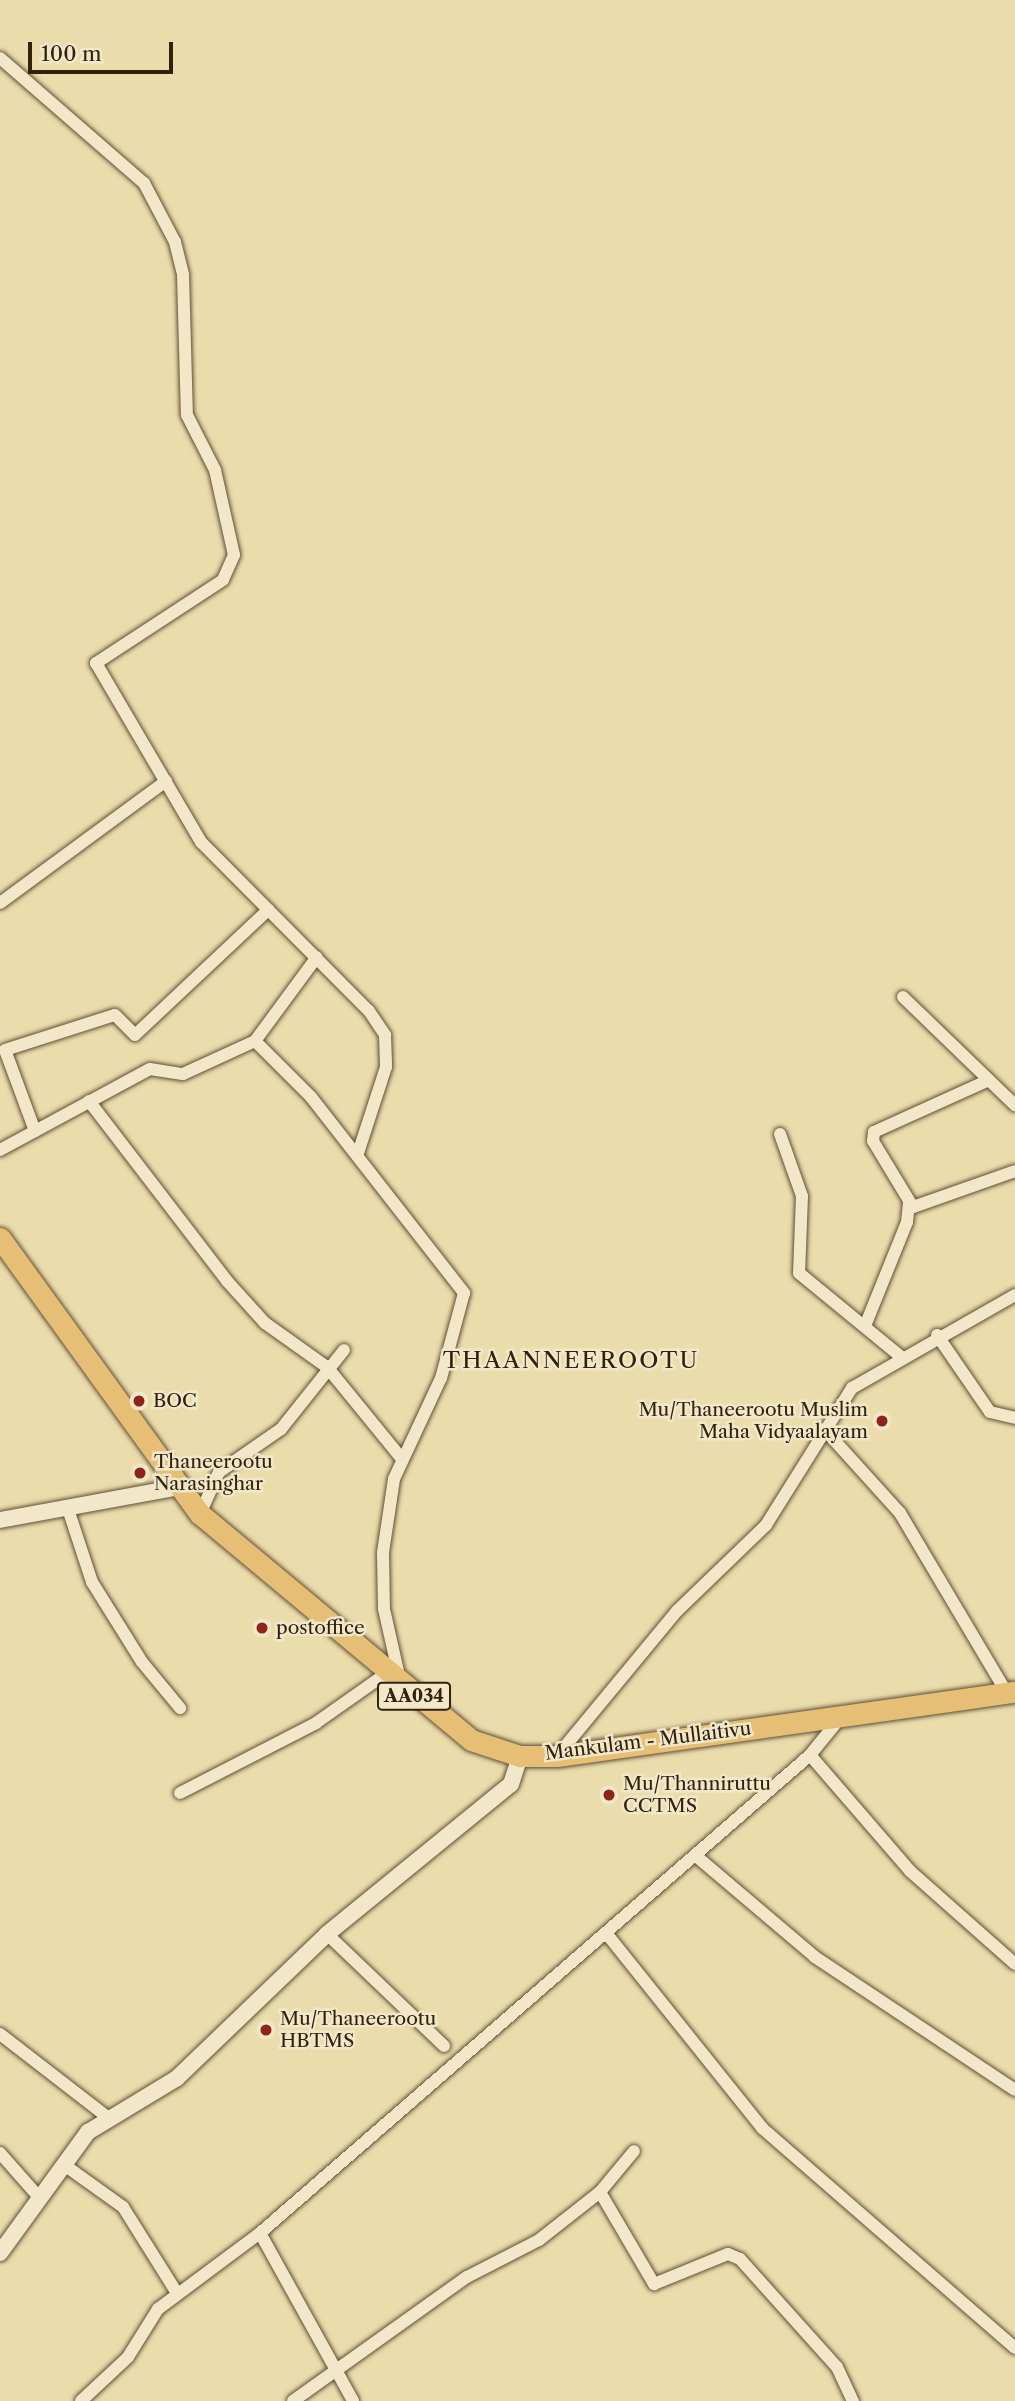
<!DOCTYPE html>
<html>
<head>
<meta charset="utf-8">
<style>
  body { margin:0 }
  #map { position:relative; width:1015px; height:2401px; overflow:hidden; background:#ebdcac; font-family:"Libre Caslon Text",serif }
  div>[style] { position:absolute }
  .roads { filter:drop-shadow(0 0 2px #5f5035) drop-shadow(0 0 2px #5f5035) }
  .street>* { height:12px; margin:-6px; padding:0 6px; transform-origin:6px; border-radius:6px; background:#f2e8c9 }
  .secondary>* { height:16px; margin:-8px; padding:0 8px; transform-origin:8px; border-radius:8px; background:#f2e8c9 }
  .highway>* { height:21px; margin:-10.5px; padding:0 10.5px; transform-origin:10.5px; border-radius:10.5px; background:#e6be76 }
  .dots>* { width:19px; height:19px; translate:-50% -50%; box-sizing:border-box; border:4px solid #f2e8c9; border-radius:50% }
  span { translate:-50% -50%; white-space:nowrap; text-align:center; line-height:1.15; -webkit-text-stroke:5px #f2e8c9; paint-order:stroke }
  .shield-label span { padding:2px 5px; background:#f2e8c9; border:2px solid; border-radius:5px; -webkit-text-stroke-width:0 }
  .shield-label { font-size:18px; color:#30220d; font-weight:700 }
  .poi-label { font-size:19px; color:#30220d }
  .left { translate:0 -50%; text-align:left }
  .right { translate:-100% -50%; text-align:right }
  .street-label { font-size:19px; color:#30220d }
  .quarter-label { font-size:23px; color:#30220d; letter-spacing:2px }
  .scale { position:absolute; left:28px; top:42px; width:145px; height:32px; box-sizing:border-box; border:4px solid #30220d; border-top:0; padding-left:9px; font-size:21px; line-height:24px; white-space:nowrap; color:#30220d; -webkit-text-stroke:5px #f2e8c9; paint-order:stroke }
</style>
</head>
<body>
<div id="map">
  <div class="roads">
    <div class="street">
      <div style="left:0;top:58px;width:191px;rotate:41deg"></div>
      <div style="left:144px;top:183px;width:67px;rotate:62.3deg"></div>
      <div style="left:175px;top:242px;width:34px;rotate:76deg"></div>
      <div style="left:183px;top:275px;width:140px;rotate:88.4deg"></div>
      <div style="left:187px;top:415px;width:62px;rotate:63deg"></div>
      <div style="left:215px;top:470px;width:87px;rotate:77.4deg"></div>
      <div style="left:234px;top:555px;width:27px;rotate:114deg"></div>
      <div style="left:223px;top:580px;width:152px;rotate:146.8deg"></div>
      <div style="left:96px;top:663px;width:208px;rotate:59.6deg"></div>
      <div style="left:201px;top:842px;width:238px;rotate:45.2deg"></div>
      <div style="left:369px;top:1011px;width:29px;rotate:56deg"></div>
      <div style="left:385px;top:1035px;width:32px;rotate:88deg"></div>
      <div style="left:386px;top:1067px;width:90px;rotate:108deg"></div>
      <div style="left:0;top:903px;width:206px;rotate:-36.3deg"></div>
      <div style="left:903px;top:997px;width:156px;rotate:44deg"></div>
      <div style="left:255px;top:1041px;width:79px;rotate:45deg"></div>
      <div style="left:311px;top:1097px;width:249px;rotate:52deg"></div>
      <div style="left:464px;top:1293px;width:88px;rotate:105.1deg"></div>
      <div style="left:441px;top:1378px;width:111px;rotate:115deg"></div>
      <div style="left:394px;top:1479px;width:75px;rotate:98.5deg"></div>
      <div style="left:383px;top:1553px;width:56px;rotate:89deg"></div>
      <div style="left:384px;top:1609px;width:73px;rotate:77.3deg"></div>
      <div style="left:989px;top:1080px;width:126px;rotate:155.7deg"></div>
      <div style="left:874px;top:1132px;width:9px;rotate:96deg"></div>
      <div style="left:873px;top:1141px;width:77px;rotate:58.8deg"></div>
      <div style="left:913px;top:1207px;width:108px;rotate:-19.4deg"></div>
      <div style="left:89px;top:1101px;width:227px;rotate:52.5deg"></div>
      <div style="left:227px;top:1281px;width:57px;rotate:47.9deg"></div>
      <div style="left:265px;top:1323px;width:76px;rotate:35.4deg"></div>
      <div style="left:327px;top:1367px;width:119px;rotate:50.8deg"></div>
      <div style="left:35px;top:1131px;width:86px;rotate:-110.3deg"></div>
      <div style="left:5px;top:1050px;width:115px;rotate:-17.7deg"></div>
      <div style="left:115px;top:1015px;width:28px;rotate:45deg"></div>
      <div style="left:135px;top:1035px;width:183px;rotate:-43.2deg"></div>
      <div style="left:780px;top:1134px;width:66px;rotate:70.5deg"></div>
      <div style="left:802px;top:1196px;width:77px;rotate:92.2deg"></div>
      <div style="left:799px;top:1273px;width:131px;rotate:39.4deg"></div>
      <div style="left:0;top:1150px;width:170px;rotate:-28.4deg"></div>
      <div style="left:150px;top:1069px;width:33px;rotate:9deg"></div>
      <div style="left:183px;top:1074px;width:79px;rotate:-24.6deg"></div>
      <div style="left:255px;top:1041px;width:104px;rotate:-53.6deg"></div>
      <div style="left:865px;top:1326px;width:112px;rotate:-68deg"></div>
      <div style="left:907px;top:1222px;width:20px;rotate:-84deg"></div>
      <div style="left:937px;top:1335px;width:93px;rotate:55.5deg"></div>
      <div style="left:990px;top:1412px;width:26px;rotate:13deg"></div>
      <div style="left:824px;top:1429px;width:113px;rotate:47.9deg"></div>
      <div style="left:900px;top:1513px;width:209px;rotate:59.3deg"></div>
      <div style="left:68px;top:1509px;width:77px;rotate:71.8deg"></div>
      <div style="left:92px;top:1582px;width:94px;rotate:58deg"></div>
      <div style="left:142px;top:1662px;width:60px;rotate:50.4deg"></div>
      <div style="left:200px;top:1514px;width:46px;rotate:-65.7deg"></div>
      <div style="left:219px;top:1472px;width:75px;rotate:-34.7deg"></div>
      <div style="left:281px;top:1429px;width:101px;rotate:-51.4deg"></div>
      <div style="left:810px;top:1755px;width:153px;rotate:49.2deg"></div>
      <div style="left:910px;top:1871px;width:140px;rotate:41.5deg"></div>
      <div style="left:557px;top:1756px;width:188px;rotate:-50.4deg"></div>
      <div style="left:677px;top:1611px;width:124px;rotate:-44deg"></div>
      <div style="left:766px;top:1525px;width:162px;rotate:-57.9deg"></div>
      <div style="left:852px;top:1388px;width:188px;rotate:-29.7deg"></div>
      <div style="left:180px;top:1793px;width:153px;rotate:-27.2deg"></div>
      <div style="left:316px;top:1723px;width:87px;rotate:-35.2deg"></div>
      <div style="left:696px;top:1856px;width:156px;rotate:40.3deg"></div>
      <div style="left:815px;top:1957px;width:240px;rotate:33.6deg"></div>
      <div style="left:606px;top:1933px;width:250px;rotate:51.3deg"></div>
      <div style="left:762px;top:2128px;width:335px;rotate:41deg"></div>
      <div style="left:327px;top:1934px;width:162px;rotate:43.7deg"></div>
      <div style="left:0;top:2034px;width:134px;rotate:37.7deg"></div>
      <div style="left:0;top:2153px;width:56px;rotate:48.6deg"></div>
      <div style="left:63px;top:2164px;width:74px;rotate:35.6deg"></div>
      <div style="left:123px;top:2207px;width:102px;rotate:57.9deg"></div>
      <div style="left:600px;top:2192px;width:107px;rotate:59.6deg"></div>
      <div style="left:654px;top:2284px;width:80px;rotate:-22.1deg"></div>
      <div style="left:728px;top:2254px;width:13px;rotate:23deg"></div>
      <div style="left:740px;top:2259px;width:145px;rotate:48.1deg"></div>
      <div style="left:837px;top:2367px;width:38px;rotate:65deg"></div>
      <div style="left:260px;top:2233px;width:192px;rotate:61deg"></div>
      <div style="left:81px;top:2401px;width:64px;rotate:-43.1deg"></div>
      <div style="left:128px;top:2357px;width:57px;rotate:-58deg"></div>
      <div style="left:158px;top:2309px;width:127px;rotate:-36.7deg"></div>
      <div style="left:260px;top:2233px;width:729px;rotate:-40.99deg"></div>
      <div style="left:810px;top:1755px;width:49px;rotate:-50.8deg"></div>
      <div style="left:293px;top:2401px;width:214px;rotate:-35.5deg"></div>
      <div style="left:467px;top:2277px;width:81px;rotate:-27.2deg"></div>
      <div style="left:539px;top:2240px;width:78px;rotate:-38.2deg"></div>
      <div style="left:600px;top:2192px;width:53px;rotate:-50.3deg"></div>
    </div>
    <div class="secondary">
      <div style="left:0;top:1520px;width:182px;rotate:-10.4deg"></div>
      <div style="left:0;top:2253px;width:150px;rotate:-54deg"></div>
      <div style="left:88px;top:2132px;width:104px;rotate:-31.2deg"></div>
      <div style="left:177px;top:2078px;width:208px;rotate:-43.8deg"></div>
      <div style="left:327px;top:1934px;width:237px;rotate:-39.2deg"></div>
      <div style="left:511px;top:1784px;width:29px;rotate:-72deg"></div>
    </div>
    <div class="highway">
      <div style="left:0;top:1238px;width:341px;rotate:54.1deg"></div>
      <div style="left:200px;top:1514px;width:353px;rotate:39.8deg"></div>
      <div style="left:471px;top:1740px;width:52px;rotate:18.1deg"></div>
      <div style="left:520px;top:1756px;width:37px"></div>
      <div style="left:557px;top:1756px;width:462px;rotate:-8deg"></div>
    </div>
  </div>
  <div class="dots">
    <div style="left:139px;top:1401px;background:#8f2418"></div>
    <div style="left:882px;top:1421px;background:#8f2418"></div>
    <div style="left:140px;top:1473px;background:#8f2418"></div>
    <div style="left:262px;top:1628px;background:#8f2418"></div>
    <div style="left:609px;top:1795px;background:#8f2418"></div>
    <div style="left:266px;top:2030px;background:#8f2418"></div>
  </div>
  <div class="shield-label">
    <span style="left:414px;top:1696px">AA034</span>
  </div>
  <div class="poi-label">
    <span class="left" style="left:153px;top:1401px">BOC</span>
    <span class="right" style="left:868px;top:1421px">Mu/Thaneerootu Muslim<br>Maha Vidyaalayam</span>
    <span class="left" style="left:154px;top:1473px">Thaneerootu<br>Narasinghar</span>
    <span class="left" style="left:276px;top:1628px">postoffice</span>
    <span class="left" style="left:623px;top:1795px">Mu/Thanniruttu<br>CCTMS</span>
    <span class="left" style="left:280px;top:2030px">Mu/Thaneerootu<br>HBTMS</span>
  </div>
  <div class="street-label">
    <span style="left:648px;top:1741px;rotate:-7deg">Mankulam - Mullaitivu</span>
  </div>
  <div class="quarter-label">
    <span style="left:571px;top:1360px">THAANNEEROOTU</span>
  </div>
  <div class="scale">100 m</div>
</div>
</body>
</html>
